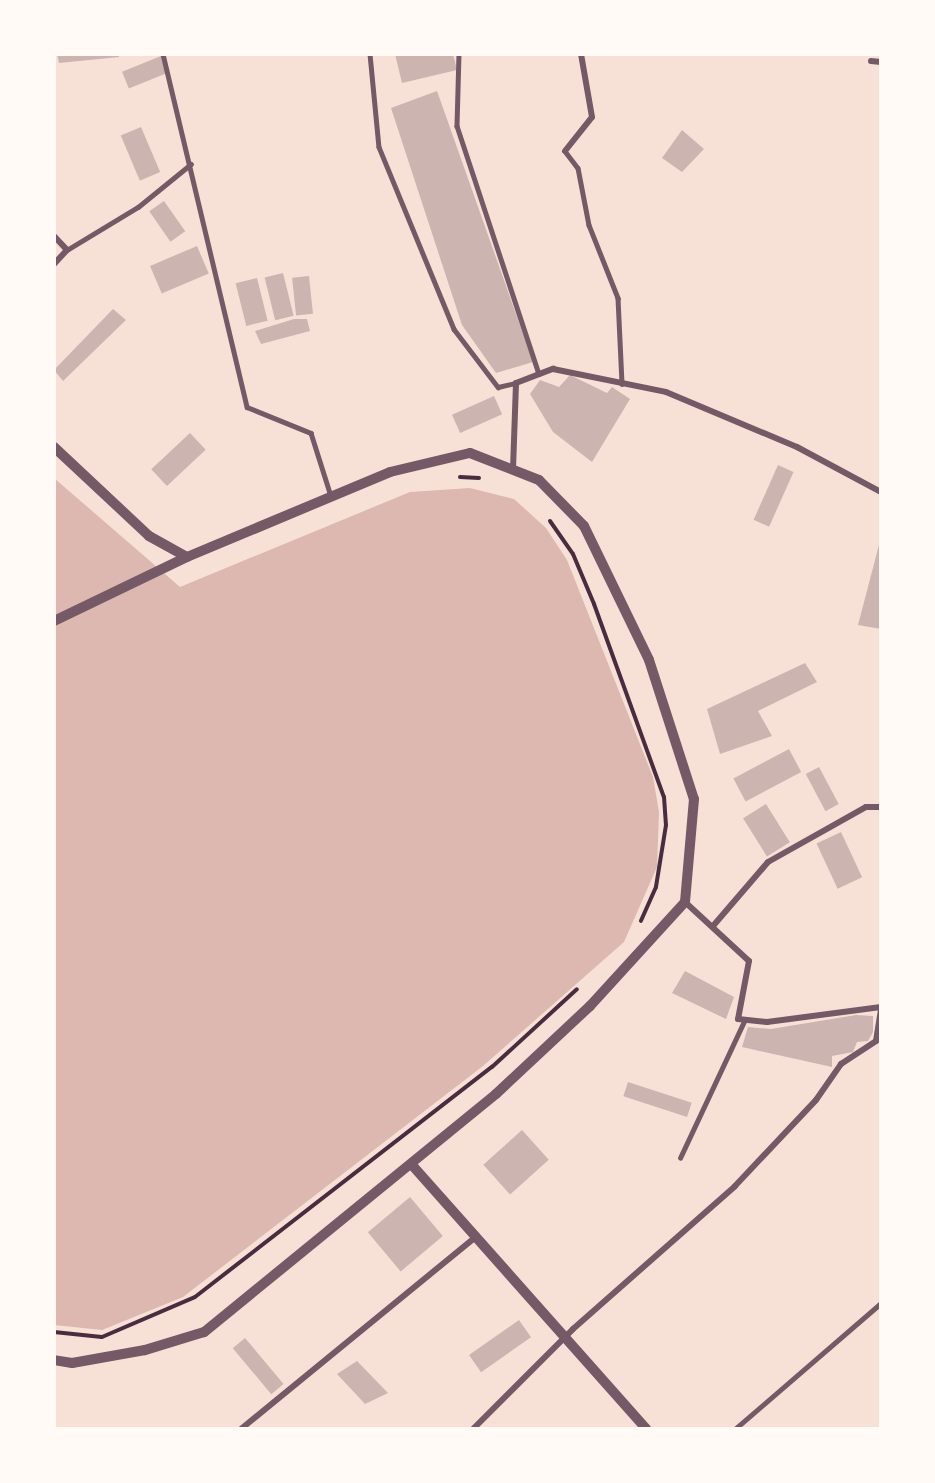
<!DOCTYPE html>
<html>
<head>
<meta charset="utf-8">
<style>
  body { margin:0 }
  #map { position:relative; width:935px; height:1483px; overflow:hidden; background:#f7e1d7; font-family:"DM Sans",sans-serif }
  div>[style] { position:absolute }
  .water>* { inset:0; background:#dcb8b0 }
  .building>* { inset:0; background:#ccb4b1; transform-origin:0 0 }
  .path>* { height:4px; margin:-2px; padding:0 2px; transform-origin:2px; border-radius:2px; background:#4a2c40 }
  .service>* { height:4.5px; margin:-2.25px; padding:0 2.25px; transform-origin:2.25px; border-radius:2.25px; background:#755966 }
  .minor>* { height:6px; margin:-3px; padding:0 3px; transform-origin:3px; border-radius:3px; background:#755966 }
  .tertiary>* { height:10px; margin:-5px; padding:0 5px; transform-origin:5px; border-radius:5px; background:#755966 }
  span { translate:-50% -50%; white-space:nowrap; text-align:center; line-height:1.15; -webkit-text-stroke:6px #fffaf5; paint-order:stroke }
  .frame { position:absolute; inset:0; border:56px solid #fffaf5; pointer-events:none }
</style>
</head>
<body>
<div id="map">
  <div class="water">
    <div style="clip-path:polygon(54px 478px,180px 587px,410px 492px,470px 488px,514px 499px,546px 528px,567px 560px,653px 777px,659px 812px,657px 867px,624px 942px,483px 1066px,183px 1297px,102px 1330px,54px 1325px)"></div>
  </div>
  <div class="building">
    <div style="clip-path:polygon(57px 54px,119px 54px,119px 57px,59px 63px)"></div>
    <div style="clip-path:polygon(395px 54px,453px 54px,457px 70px,402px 83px)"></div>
    <div style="left:161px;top:56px;width:18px;height:42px;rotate:68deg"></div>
    <div style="clip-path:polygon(437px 91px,533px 362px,496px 373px,462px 325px,391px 108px)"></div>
    <div style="left:141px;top:127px;width:49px;height:22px;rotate:67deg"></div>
    <div style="clip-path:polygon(682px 130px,704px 149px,682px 172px,662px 158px)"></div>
    <div style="left:164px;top:201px;width:37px;height:18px;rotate:55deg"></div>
    <div style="left:197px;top:246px;width:30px;height:51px;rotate:67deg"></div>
    <div style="left:283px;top:273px;width:44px;height:19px;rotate:76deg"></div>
    <div style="left:309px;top:276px;width:38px;height:17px;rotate:84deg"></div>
    <div style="left:257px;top:278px;width:44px;height:22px;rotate:76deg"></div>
    <div style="clip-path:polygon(113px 309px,126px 320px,63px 381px,54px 370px)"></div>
    <div style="clip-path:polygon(294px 319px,307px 319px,310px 331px,261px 344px,255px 331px)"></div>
    <div style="clip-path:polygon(570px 375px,607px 393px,612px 387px,630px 399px,592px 462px,553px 432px,530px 394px,540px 380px,559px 387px)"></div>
    <div style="left:494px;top:396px;width:20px;height:46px;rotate:66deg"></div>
    <div style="left:190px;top:433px;width:23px;height:53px;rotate:47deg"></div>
    <div style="left:778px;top:465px;width:17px;height:60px;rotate:24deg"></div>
    <div style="clip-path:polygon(880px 541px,881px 541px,881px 629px,858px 625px)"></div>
    <div style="clip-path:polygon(805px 663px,817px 682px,758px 711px,772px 736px,720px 754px,707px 709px)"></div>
    <div style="left:789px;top:749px;width:26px;height:63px;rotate:62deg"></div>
    <div style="left:819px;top:767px;width:42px;height:15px;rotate:62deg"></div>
    <div style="left:766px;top:804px;width:45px;height:27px;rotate:58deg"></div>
    <div style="left:841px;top:832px;width:50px;height:27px;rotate:65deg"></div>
    <div style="clip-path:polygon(685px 971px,734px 997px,726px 1019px,672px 993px)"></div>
    <div style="clip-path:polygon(856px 1015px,873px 1016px,873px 1032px,868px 1041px,857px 1042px,853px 1052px,832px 1056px,832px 1067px,742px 1047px,748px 1027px,771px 1029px)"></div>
    <div style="left:628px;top:1082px;width:67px;height:15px;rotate:18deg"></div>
    <div style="left:522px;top:1130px;width:40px;height:52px;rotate:48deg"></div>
    <div style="left:410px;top:1197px;width:51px;height:55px;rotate:50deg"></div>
    <div style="left:519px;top:1320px;width:21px;height:61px;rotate:55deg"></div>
    <div style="left:245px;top:1338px;width:60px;height:16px;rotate:50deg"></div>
    <div style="clip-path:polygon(357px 1361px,388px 1393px,365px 1404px,337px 1374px)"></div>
  </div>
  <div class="path">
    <div style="left:460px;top:477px;width:19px;rotate:3deg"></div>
    <div style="left:550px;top:521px;width:40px;rotate:55.1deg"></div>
    <div style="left:573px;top:554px;width:54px;rotate:67.2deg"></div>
    <div style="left:594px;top:604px;width:205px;rotate:70.1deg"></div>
    <div style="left:664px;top:797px;width:28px;rotate:86deg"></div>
    <div style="left:666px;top:825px;width:63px;rotate:99.2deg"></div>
    <div style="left:656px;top:887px;width:37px;rotate:114deg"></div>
    <div style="left:54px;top:1332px;width:48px;rotate:5.9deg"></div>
    <div style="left:102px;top:1337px;width:101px;rotate:-23.3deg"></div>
    <div style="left:195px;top:1297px;width:376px;rotate:-37.8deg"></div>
    <div style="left:492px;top:1067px;width:115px;rotate:-42.5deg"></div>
  </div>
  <div class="service">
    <div style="left:163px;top:54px;width:363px;rotate:76.6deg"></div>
    <div style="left:247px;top:407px;width:69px;rotate:22.1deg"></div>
    <div style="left:311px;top:433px;width:66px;rotate:72.4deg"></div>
    <div style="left:370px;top:54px;width:93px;rotate:84.5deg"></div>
    <div style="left:379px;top:147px;width:197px;rotate:67.6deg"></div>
    <div style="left:454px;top:329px;width:73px;rotate:52.8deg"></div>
    <div style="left:498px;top:387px;width:18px;rotate:-13deg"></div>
    <div style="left:459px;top:54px;width:72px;rotate:91.6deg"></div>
    <div style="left:457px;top:126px;width:261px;rotate:71.7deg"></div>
    <div style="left:565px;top:151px;width:21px;rotate:53deg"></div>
    <div style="left:578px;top:168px;width:58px;rotate:79.1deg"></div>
    <div style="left:589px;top:225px;width:79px;rotate:68.3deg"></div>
    <div style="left:618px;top:298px;width:86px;rotate:87.3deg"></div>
    <div style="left:67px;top:250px;width:83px;rotate:-31.2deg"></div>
    <div style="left:138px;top:207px;width:68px;rotate:-39.1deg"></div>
    <div style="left:680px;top:1158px;width:153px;rotate:-64.9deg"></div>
    <div style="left:735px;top:1429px;width:193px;rotate:-40.8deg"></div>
  </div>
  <div class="minor">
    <div style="left:871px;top:61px;width:10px;rotate:6deg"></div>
    <div style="left:565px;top:151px;width:43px;rotate:-51.5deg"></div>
    <div style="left:592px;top:117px;width:64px;rotate:-99.9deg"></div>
    <div style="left:54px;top:236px;width:19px;rotate:47deg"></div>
    <div style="left:67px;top:250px;width:19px;rotate:133deg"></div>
    <div style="left:513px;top:469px;width:86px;rotate:-88deg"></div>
    <div style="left:516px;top:383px;width:40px;rotate:-21deg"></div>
    <div style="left:553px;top:369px;width:115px;rotate:11.5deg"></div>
    <div style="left:666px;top:392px;width:142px;rotate:22.8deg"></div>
    <div style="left:797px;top:447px;width:95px;rotate:28.2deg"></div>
    <div style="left:685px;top:902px;width:87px;rotate:42.7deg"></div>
    <div style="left:749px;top:961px;width:59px;rotate:100.7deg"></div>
    <div style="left:738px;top:1019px;width:29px;rotate:6deg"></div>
    <div style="left:767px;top:1022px;width:115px;rotate:-7.5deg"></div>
    <div style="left:713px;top:926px;width:84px;rotate:-49.3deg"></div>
    <div style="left:768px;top:862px;width:112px;rotate:-29.3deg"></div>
    <div style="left:866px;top:807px;width:15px"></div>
    <div style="left:241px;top:1429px;width:305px;rotate:-39.3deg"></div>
    <div style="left:473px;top:1429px;width:141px;rotate:-45deg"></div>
    <div style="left:573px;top:1329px;width:216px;rotate:-41.4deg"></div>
    <div style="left:735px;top:1186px;width:118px;rotate:-46.7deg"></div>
    <div style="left:816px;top:1100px;width:44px;rotate:-55.2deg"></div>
    <div style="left:841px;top:1064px;width:42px;rotate:-33.3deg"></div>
    <div style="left:876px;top:1041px;width:32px;rotate:-81deg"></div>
  </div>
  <div class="tertiary">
    <div style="left:54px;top:447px;width:130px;rotate:43.1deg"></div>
    <div style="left:149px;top:536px;width:43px;rotate:28.9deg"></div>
    <div style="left:54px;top:621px;width:148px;rotate:-25.7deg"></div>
    <div style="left:187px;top:557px;width:220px;rotate:-22.7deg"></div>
    <div style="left:390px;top:472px;width:82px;rotate:-13.4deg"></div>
    <div style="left:470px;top:453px;width:74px;rotate:21.4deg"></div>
    <div style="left:539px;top:480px;width:64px;rotate:45.6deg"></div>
    <div style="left:584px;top:526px;width:149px;rotate:64.1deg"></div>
    <div style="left:649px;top:660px;width:146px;rotate:72.1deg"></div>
    <div style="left:694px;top:799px;width:103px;rotate:95deg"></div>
    <div style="left:685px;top:902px;width:141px;rotate:132.4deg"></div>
    <div style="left:590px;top:1006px;width:129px;rotate:136.9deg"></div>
    <div style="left:496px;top:1094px;width:377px;rotate:140.8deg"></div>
    <div style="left:204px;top:1332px;width:62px;rotate:163deg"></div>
    <div style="left:145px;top:1350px;width:74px;rotate:169.9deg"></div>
    <div style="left:72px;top:1363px;width:18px;rotate:-171deg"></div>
    <div style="left:412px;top:1165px;width:353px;rotate:48.4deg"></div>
  </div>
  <div class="frame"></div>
</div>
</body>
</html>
